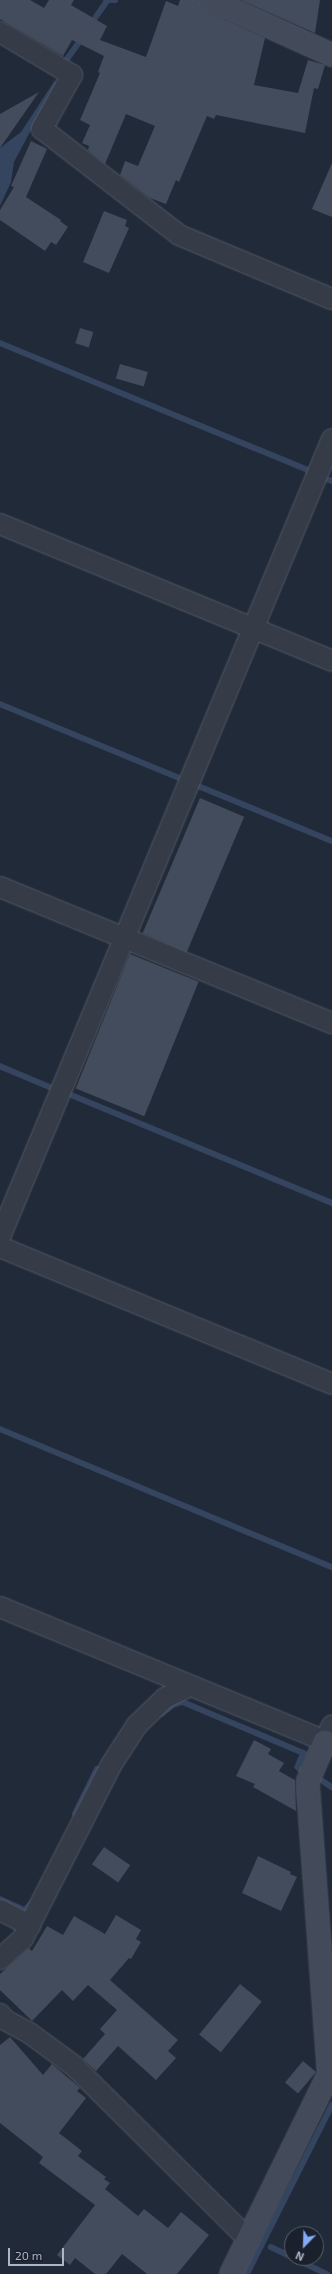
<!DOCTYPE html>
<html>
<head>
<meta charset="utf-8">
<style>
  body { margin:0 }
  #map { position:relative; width:332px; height:2274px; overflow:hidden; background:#212a38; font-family:"Exo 2",sans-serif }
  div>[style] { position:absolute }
  .water>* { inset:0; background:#35445f }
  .stream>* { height:5.5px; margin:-2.75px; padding:0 2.75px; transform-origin:2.75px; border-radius:2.75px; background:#35445f }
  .building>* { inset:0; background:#424c5d; transform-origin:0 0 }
  .roads { filter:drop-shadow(0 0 1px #525966) drop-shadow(0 0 1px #525966) }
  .street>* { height:20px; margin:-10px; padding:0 10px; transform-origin:10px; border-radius:10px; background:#353c48 }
  .secondary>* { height:22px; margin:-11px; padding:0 11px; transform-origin:11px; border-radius:11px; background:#434b5b }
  span { translate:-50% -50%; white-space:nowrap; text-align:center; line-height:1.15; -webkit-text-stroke:3px #1a212d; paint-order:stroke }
  .north { position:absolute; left:284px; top:2226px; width:40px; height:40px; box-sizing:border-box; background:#1a212d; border:1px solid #565d6a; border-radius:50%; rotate:203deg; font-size:11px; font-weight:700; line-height:16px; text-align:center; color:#afb6c5 }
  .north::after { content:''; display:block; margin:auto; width:14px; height:18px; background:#84aaf5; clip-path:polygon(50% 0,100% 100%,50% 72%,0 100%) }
  .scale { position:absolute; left:8px; top:2248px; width:56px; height:18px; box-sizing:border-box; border:2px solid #afb6c5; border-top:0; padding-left:5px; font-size:12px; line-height:14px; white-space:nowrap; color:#afb6c5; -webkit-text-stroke:3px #1a212d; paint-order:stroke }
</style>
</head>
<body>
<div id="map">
  <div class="water">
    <div style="clip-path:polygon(55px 80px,56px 83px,14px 162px,11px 182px,0 206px,0 148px,21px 132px)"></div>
  </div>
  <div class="stream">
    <div style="left:106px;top:0;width:9px"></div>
    <div style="left:91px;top:24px;width:28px;rotate:-55deg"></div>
    <div style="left:67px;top:59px;width:26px;rotate:-54deg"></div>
    <div style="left:0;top:343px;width:335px;rotate:22.4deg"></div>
    <div style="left:310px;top:471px;width:4px;rotate:104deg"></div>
    <div style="left:322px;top:477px;width:11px;rotate:22deg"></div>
    <div style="left:0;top:704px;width:197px;rotate:22.4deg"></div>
    <div style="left:196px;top:785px;width:147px;rotate:22.4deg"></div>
    <div style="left:0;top:1066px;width:56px;rotate:22.9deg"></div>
    <div style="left:69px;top:1094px;width:285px;rotate:22.5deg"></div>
    <div style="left:0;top:1429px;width:360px;rotate:22.6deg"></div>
    <div style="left:161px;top:1714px;width:17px;rotate:-36deg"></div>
    <div style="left:175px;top:1704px;width:8px;rotate:-14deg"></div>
    <div style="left:183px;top:1702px;width:131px;rotate:22.9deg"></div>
    <div style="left:304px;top:1753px;width:15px;rotate:113deg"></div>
    <div style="left:298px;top:1767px;width:4px;rotate:45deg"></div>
    <div style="left:323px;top:1781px;width:11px;rotate:34deg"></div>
    <div style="left:75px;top:1814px;width:50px;rotate:-63.9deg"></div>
    <div style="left:0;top:1899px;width:27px;rotate:24deg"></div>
    <div style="left:25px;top:1910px;width:8px;rotate:-45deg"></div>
    <div style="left:271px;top:2247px;width:23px;rotate:25deg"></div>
    <div style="left:294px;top:2258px;width:37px;rotate:26deg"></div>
    <div style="left:247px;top:2274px;width:189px;rotate:-63.3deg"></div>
  </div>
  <div class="building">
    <div style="clip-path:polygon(0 0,30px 0,44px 8px,49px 0,74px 0,71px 5px,107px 26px,100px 40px,146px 57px,166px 1px,178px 6px,180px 0,199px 0,201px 7px,206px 11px,265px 38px,254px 85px,298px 93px,308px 60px,325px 65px,318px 89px,314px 88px,305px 133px,216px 115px,214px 119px,207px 116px,179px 182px,176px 180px,166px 204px,150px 198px,120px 175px,125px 161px,138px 166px,155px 126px,126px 114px,105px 164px,88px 150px,89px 146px,82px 143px,90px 125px,80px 120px,100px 73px,98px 72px,104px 56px,72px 40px,63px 56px,0 19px)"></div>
    <div style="clip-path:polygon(241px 0,320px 0,315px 33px)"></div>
    <div style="clip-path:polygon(39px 92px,0 148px,0 114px)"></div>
    <div style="clip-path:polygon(31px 141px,47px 149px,26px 197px,61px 220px,60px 221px,68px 227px,56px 245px,51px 242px,45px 251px,0 220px,0 210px,14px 187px,11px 186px)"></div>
    <div style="clip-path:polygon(332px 163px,332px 217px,312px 209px)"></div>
    <div style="clip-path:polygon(104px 211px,127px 220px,125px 226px,129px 228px,109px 273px,83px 262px)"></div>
    <div style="left:80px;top:328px;width:14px;height:16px;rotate:17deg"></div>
    <div style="left:120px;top:364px;width:29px;height:15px;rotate:16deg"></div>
    <div style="left:200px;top:798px;width:48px;height:147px;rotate:23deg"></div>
    <div style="left:130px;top:954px;width:74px;height:145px;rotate:22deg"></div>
    <div style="clip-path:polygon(254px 1740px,271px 1749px,268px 1754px,284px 1763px,279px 1771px,295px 1780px,296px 1811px,253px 1787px,255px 1784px,236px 1776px)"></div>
    <div style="left:104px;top:1847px;width:32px;height:21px;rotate:35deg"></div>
    <div style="clip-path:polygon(258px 1856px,291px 1872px,290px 1874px,297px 1877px,281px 1911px,242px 1893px)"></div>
    <div style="clip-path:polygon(116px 1915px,141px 1930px,136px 1939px,141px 1942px,131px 1959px,129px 1958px,110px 1980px,178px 2040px,168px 2051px,176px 2058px,156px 2080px,118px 2046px,96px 2071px,83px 2059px,105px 2034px,100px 2029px,117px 2010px,88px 1985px,73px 2001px,62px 1990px,32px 2021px,0 1990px,0 1974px,29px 1948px,32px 1951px,47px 1926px,63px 1935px,74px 1916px,105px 1934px)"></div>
    <div style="left:240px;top:1984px;width:28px;height:65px;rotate:39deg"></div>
    <div style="clip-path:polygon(10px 2037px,43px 2075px,52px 2064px,80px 2088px,77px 2091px,86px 2098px,59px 2133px,82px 2151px,78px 2156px,106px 2177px,104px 2179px,110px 2183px,105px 2189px,138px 2216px,144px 2209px,168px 2228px,181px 2212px,209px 2235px,177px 2274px,147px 2274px,122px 2254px,106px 2274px,95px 2274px,75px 2258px,70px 2265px,57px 2255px,95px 2205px,39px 2163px,43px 2157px,0 2123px,0 2045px)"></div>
    <div style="left:303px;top:2061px;width:17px;height:28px;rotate:40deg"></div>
  </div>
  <div class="roads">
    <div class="street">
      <div style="left:0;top:32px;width:84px;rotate:30.8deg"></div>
      <div style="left:72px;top:75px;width:62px;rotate:119.1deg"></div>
      <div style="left:42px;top:129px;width:173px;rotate:37.7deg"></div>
      <div style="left:179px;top:235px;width:166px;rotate:22.7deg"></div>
      <div style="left:0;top:524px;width:359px;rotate:22.4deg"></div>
      <div style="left:0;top:887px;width:359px;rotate:22.3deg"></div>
      <div style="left:0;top:1237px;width:864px;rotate:-67.41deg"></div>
      <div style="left:0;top:1247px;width:359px;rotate:22.4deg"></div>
      <div style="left:0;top:1607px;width:359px;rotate:22.4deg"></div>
      <div style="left:325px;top:1741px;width:17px;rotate:-66deg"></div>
      <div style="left:0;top:1910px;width:34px;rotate:27deg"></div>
      <div style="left:0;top:1959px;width:31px;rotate:-42deg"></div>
      <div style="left:23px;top:1938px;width:194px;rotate:-63deg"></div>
      <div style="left:111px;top:1765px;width:48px;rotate:-57deg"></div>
      <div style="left:137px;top:1725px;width:39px;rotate:-44deg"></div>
      <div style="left:165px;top:1698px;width:28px;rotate:-26deg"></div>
      <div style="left:0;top:2014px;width:8px;rotate:50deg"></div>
      <div style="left:5px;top:2020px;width:26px;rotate:28deg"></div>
      <div style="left:28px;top:2032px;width:56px;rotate:36.3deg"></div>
      <div style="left:73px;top:2065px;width:247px;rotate:44.8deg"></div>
    </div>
    <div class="secondary">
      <div style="left:211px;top:0;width:133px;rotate:24.4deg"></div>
      <div style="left:231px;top:2274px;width:223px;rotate:-63.9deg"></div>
      <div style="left:329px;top:2074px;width:287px;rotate:-94.2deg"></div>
      <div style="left:308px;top:1788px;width:7px;rotate:-90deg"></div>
      <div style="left:308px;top:1781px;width:43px;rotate:-67deg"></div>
    </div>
  </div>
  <div class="north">N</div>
  <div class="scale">20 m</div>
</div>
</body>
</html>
